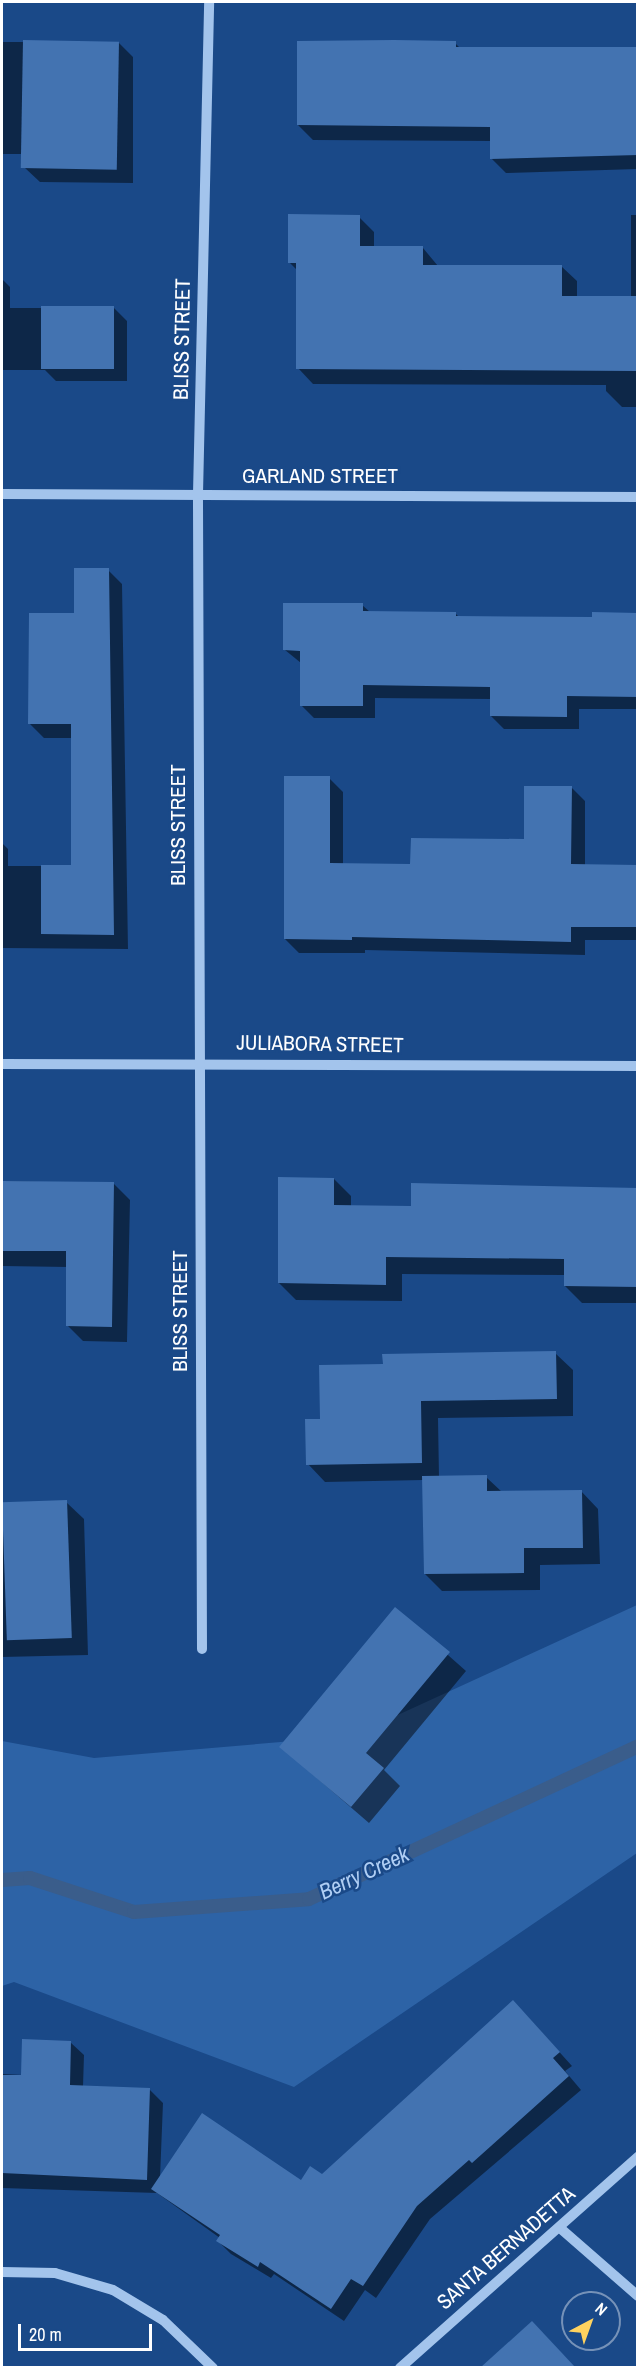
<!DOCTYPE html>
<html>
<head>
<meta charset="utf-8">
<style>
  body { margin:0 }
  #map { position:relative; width:639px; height:2369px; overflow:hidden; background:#1a4988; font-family:"Archivo Narrow",sans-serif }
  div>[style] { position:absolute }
  .green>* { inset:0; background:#2d63a6 }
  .shadow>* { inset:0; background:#0007 }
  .stream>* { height:14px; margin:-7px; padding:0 7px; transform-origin:7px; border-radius:7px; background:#3a5d8b }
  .building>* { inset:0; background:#4373b1; transform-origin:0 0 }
  .minor>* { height:10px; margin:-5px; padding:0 5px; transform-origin:5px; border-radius:5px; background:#a3c4ec }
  span { translate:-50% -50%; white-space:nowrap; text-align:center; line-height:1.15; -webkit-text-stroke:5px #1a4988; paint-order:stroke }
  .street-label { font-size:21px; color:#fff }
  .water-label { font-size:22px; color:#afcef4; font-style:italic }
  .frame { position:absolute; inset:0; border:3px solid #fff; pointer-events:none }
  .north { position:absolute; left:561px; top:2291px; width:60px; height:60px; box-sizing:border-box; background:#1a4988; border:2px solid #7692b8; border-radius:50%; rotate:41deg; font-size:16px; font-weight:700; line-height:24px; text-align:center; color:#fff }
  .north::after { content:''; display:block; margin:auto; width:21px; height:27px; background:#fed25f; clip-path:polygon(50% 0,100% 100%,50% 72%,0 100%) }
  .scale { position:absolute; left:18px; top:2324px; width:134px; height:27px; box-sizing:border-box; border:3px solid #fff; border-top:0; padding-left:8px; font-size:18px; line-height:21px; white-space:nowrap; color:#fff; -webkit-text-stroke:4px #1a4988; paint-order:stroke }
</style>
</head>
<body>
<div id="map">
  <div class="green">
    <div style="clip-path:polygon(637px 1605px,637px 1853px,294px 2087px,14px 1982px,2px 1986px,2px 1741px,94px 1758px,352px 1736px)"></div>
  </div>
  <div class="shadow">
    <div style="clip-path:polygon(2px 42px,118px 42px,133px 57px,133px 183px,40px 182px,25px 168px,25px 154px,2px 154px)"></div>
    <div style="clip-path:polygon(455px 43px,461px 49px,638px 49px,638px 169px,506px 173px,491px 158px,491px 141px,313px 140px,298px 125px)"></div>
    <div style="clip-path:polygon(631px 215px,638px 215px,638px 407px,622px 407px,606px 391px,606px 385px,313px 384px,298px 368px,297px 270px,290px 263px,359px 217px,374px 232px,374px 248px,423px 248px,438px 266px,561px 266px,577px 281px,577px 298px,631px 298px)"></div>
    <div style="clip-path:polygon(2px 279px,10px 287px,10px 308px,114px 308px,127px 321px,127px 381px,56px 381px,45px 370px,2px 370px)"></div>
    <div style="clip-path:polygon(108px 570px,122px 584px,128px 949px,2px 948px,2px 843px,8px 849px,8px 866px,73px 866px,73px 738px,44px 738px,30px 724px,76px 615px)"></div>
    <div style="clip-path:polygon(362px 605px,370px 612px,456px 614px,459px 617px,638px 617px,638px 709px,579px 709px,579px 729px,504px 729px,491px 716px,491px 699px,375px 698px,375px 718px,314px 718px,301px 705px,301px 663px,285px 650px)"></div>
    <div style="clip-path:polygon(329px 778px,343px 792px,343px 865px,412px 865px,525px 841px,571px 787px,585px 801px,585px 866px,638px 866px,638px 940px,585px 940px,585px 955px,365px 950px,365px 953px,299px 953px,285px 939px)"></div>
    <div style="clip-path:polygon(334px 1179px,351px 1196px,351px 1207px,413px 1207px,638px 1188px,638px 1303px,582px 1303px,565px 1286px,565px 1275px,402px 1274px,402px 1301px,296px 1300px,279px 1283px)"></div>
    <div style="clip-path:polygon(2px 1181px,114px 1184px,130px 1200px,127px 1342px,83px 1341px,67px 1325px,68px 1267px,2px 1266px)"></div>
    <div style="clip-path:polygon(555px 1353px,573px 1370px,573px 1416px,438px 1418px,439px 1477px,486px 1477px,502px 1492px,581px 1491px,598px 1509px,600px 1564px,540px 1565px,540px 1590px,442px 1591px,425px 1574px,423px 1480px,325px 1482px,308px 1464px,321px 1420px,384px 1365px)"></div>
    <div style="clip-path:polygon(66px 1502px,84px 1519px,88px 1655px,2px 1657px,2px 1503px)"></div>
    <div style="clip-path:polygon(396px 1609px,466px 1671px,384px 1770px,400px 1786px,369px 1823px,281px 1747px)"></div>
    <div style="clip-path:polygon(526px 2015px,572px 2066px,565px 2071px,581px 2090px,430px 2219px,376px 2298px,365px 2290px,344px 2321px,274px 2274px,271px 2278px,231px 2254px,218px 2241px,220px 2238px,157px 2193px,2px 2188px,2px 2074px,22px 2075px,70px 2042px,84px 2055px,83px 2087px,150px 2090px,163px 2103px,160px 2178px,301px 2182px,322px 2176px)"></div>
    <div style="clip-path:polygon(545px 2336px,574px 2368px,495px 2368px,490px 2362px)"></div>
  </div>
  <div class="stream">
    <div style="left:2px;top:1880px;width:28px;rotate:-4deg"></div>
    <div style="left:30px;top:1878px;width:109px;rotate:18.1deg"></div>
    <div style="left:134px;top:1912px;width:175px;rotate:-4.2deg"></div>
    <div style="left:309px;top:1899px;width:363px;rotate:-24.9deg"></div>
  </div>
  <div class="building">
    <div style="left:23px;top:40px;width:96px;height:128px;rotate:1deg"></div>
    <div style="clip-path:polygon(394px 40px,456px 41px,456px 47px,638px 47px,638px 155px,490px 159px,490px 127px,297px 125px,297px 41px)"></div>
    <div style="clip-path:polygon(288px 214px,360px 215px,360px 246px,423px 246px,423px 265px,562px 265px,562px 296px,638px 296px,638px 371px,296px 369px,296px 263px,288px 263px)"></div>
    <div style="left:41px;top:306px;width:73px;height:63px"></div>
    <div style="clip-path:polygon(74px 568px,109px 568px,114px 935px,41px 934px,41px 865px,71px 865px,71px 724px,28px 724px,29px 613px,74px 613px)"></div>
    <div style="clip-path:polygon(283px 603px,363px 603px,363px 611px,456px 612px,456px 616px,592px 617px,592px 612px,638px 613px,638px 697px,567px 696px,567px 717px,490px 716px,490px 687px,363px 685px,363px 706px,300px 706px,300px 651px,283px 650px)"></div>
    <div style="clip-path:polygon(284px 776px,330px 776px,330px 863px,410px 864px,411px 838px,524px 839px,524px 786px,572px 786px,571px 864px,638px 865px,638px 927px,571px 927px,571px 942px,352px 937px,352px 940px,284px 939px)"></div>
    <div style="clip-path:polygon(278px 1177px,334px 1178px,334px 1205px,411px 1206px,411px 1183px,638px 1188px,638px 1287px,564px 1286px,564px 1259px,386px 1257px,386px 1285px,278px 1283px)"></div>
    <div style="clip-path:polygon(2px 1181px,114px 1182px,112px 1327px,66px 1326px,66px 1251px,2px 1251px)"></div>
    <div style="clip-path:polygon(556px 1351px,557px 1399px,421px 1401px,422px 1463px,306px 1465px,305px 1419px,320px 1419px,319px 1365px,383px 1364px,382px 1354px)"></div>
    <div style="clip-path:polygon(487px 1475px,487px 1491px,582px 1490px,583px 1548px,524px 1548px,524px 1573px,424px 1574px,422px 1476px)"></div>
    <div style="left:67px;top:1500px;width:138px;height:65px;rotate:88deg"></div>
    <div style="clip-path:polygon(395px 1607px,450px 1652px,366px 1753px,384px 1768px,351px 1807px,279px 1747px)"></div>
    <div style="clip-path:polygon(513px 2000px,560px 2052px,553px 2058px,569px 2076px,472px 2163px,469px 2160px,417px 2206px,363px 2286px,351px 2279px,331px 2309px,260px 2262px,258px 2267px,216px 2241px,220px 2235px,151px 2189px,202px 2113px,301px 2180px,310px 2166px,322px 2174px)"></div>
    <div style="clip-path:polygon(22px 2039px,71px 2041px,70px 2085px,150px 2088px,147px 2180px,2px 2173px,2px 2075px,21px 2075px)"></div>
    <div style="clip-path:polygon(532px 2321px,575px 2367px,481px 2367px)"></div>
  </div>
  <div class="minor">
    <div style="left:2px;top:494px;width:636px;rotate:0.27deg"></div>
    <div style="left:2px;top:1064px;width:636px;rotate:0.18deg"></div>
    <div style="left:202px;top:1649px;width:1155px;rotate:-90.2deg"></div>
    <div style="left:198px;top:494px;width:492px;rotate:-88.7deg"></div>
    <div style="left:560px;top:2228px;width:103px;rotate:41.1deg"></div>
    <div style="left:2px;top:2272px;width:53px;rotate:1.1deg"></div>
    <div style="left:55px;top:2273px;width:60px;rotate:16.3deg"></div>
    <div style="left:113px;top:2290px;width:58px;rotate:31deg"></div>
    <div style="left:163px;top:2320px;width:69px;rotate:43.8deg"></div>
    <div style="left:400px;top:2368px;width:318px;rotate:-41.6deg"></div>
  </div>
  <div class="street-label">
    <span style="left:182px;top:339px;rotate:-89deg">BLISS STREET</span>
    <span style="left:320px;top:476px">GARLAND STREET</span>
    <span style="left:178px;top:825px;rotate:-90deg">BLISS STREET</span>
    <span style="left:320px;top:1044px;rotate:1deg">JULIABORA STREET</span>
    <span style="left:180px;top:1311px;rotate:-90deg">BLISS STREET</span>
    <span style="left:506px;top:2248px;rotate:-41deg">SANTA BERNADETTA</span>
  </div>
  <div class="water-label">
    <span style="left:364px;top:1873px;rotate:-25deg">Berry Creek</span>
  </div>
  <div class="frame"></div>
  <div class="north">N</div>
  <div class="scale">20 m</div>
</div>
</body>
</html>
